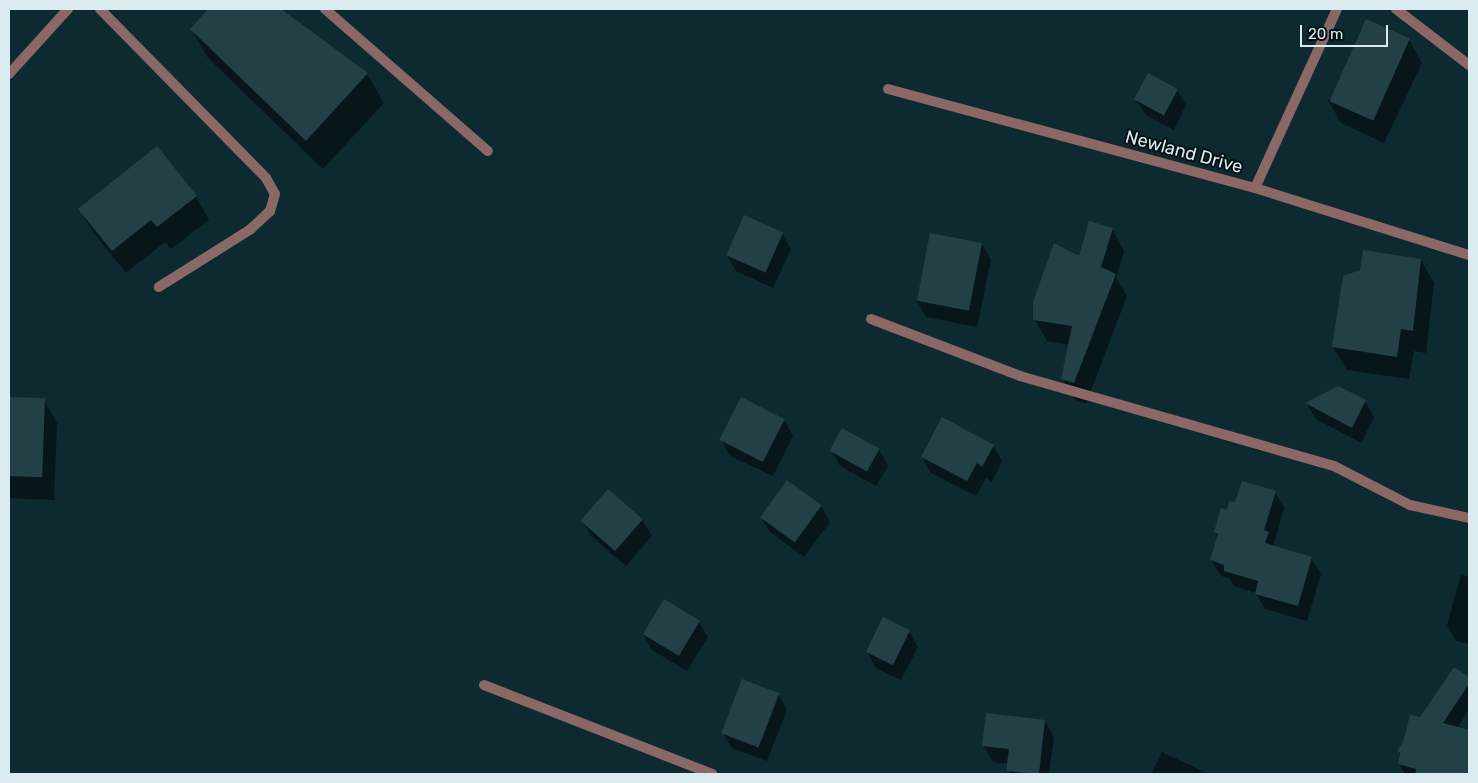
<!DOCTYPE html>
<html>
<head>
<meta charset="utf-8">
<style>
  body { margin:0 }
  #map { position:relative; width:1478px; height:783px; overflow:hidden; background:#0c2a30; font-family:Rubik,sans-serif }
  div>[style] { position:absolute }
  .shadow>* { inset:0; background:#0007 }
  .building>* { inset:0; background:#234047; transform-origin:0 0 }
  .minor>* { height:10px; margin:-5px; padding:0 5px; transform-origin:5px; border-radius:5px; background:#8b6865 }
  .tertiary>* { height:10px; margin:-5px; padding:0 5px; transform-origin:5px; border-radius:5px; background:#8b6865 }
  span { translate:-50% -50%; white-space:nowrap; text-align:center; line-height:1.15; -webkit-text-stroke:4px #051113; paint-order:stroke }
  .street-label { font-size:18px; color:#dbecf0 }
  .frame { position:absolute; inset:0; border:10px solid #dbecf0; pointer-events:none }
  .scale { position:absolute; left:1300px; top:25px; width:88px; height:22px; box-sizing:border-box; border:2px solid #dbecf0; border-top:0; padding-left:6px; font-size:15px; line-height:18px; white-space:nowrap; color:#dbecf0; -webkit-text-stroke:4px #051113; paint-order:stroke }
</style>
</head>
<body>
<div id="map">
  <div class="shadow">
    <div style="clip-path:polygon(210px 9px,279px 9px,367px 74px,384px 103px,323px 169px,208px 58px,191px 29px)"></div>
    <div style="clip-path:polygon(1409px 40px,1422px 63px,1384px 143px,1341px 123px,1328px 100px)"></div>
    <div style="clip-path:polygon(1177px 90px,1186px 105px,1174px 130px,1146px 115px,1136px 100px)"></div>
    <div style="clip-path:polygon(157px 148px,196px 197px,209px 220px,171px 249px,165px 242px,126px 273px,93px 232px,80px 209px)"></div>
    <div style="clip-path:polygon(1112px 229px,1124px 251px,1116px 278px,1127px 296px,1086px 404px,1075px 400px,1063px 379px,1070px 345px,1047px 341px,1035px 320px,1080px 257px)"></div>
    <div style="clip-path:polygon(782px 233px,791px 249px,773px 288px,736px 271px,727px 255px)"></div>
    <div style="clip-path:polygon(982px 244px,991px 260px,977px 327px,926px 317px,917px 301px)"></div>
    <div style="clip-path:polygon(1421px 260px,1434px 283px,1426px 353px,1414px 351px,1409px 379px,1347px 370px,1333px 347px)"></div>
    <div style="clip-path:polygon(9px 398px,44px 400px,57px 423px,54px 500px,9px 498px)"></div>
    <div style="clip-path:polygon(1365px 401px,1374px 417px,1361px 443px,1316px 419px,1307px 404px)"></div>
    <div style="clip-path:polygon(784px 420px,793px 436px,773px 476px,730px 456px,721px 440px)"></div>
    <div style="clip-path:polygon(993px 446px,1002px 461px,992px 482px,986px 478px,976px 496px,931px 473px,922px 457px)"></div>
    <div style="clip-path:polygon(831px 450px,879px 450px,888px 466px,876px 486px,840px 466px)"></div>
    <div style="clip-path:polygon(788px 481px,821px 506px,830px 522px,804px 557px,770px 532px,761px 517px)"></div>
    <div style="clip-path:polygon(608px 491px,642px 520px,652px 536px,626px 566px,591px 536px,582px 520px)"></div>
    <div style="clip-path:polygon(1275px 492px,1284px 508px,1274px 543px,1277px 548px,1311px 558px,1321px 574px,1307px 621px,1265px 609px,1256px 593px,1234px 586px,1230px 579px,1221px 576px,1211px 560px,1218px 538px,1215px 532px,1227px 511px,1236px 504px)"></div>
    <div style="clip-path:polygon(1461px 575px,1469px 577px,1469px 644px,1456px 641px,1447px 625px)"></div>
    <div style="clip-path:polygon(699px 622px,708px 637px,687px 671px,652px 650px,643px 634px)"></div>
    <div style="clip-path:polygon(909px 631px,918px 647px,901px 680px,876px 668px,867px 652px)"></div>
    <div style="clip-path:polygon(1455px 668px,1469px 678px,1469px 710px,1457px 728px,1469px 731px,1469px 774px,1405px 774px,1399px 764px,1399px 751px)"></div>
    <div style="clip-path:polygon(778px 694px,787px 710px,767px 761px,732px 748px,723px 733px)"></div>
    <div style="clip-path:polygon(1045px 721px,1054px 737px,1049px 774px,1010px 774px,1008px 764px,993px 762px,984px 746px)"></div>
    <div style="clip-path:polygon(1162px 752px,1209px 774px,1151px 774px)"></div>
  </div>
  <div class="building">
    <div style="clip-path:polygon(208px 9px,281px 9px,368px 73px,306px 141px,190px 29px)"></div>
    <div style="left:1366px;top:19px;width:48px;height:90px;rotate:24deg"></div>
    <div style="left:1148px;top:73px;width:34px;height:30px;rotate:28deg"></div>
    <div style="clip-path:polygon(157px 146px,197px 196px,157px 227px,151px 220px,112px 251px,78px 209px)"></div>
    <div style="left:744px;top:215px;width:43px;height:44px;rotate:24deg"></div>
    <div style="clip-path:polygon(1089px 221px,1113px 228px,1101px 267px,1116px 274px,1074px 383px,1061px 379px,1072px 326px,1033px 320px,1033px 302px,1054px 243px,1079px 256px)"></div>
    <div style="left:930px;top:233px;width:53px;height:69px;rotate:11deg"></div>
    <div style="clip-path:polygon(1363px 250px,1421px 259px,1413px 331px,1401px 329px,1397px 357px,1332px 347px,1343px 276px,1360px 270px)"></div>
    <div style="clip-path:polygon(1338px 386px,1366px 400px,1352px 428px,1305px 403px)"></div>
    <div style="left:9px;top:397px;width:36px;height:79px;rotate:2deg"></div>
    <div style="left:741px;top:397px;width:49px;height:48px;rotate:27deg"></div>
    <div style="clip-path:polygon(942px 417px,994px 445px,982px 467px,977px 463px,967px 481px,921px 457px)"></div>
    <div style="left:842px;top:428px;width:43px;height:26px;rotate:29deg"></div>
    <div style="left:787px;top:480px;width:43px;height:46px;rotate:36deg"></div>
    <div style="clip-path:polygon(1242px 481px,1276px 491px,1264px 530px,1269px 532px,1265px 543px,1312px 557px,1298px 606px,1255px 594px,1258px 581px,1224px 571px,1224px 565px,1210px 560px,1218px 534px,1214px 532px,1221px 508px,1227px 510px,1229px 501px,1235px 502px)"></div>
    <div style="left:608px;top:489px;width:46px;height:42px;rotate:41deg"></div>
    <div style="left:664px;top:599px;width:42px;height:41px;rotate:31deg"></div>
    <div style="left:883px;top:617px;width:30px;height:39px;rotate:26deg"></div>
    <div style="clip-path:polygon(1454px 667px,1469px 677px,1469px 684px,1443px 723px,1469px 730px,1469px 774px,1415px 774px,1416px 769px,1398px 764px,1400px 753px,1397px 751px,1403px 742px,1410px 715px,1420px 717px)"></div>
    <div style="left:742px;top:679px;width:40px;height:58px;rotate:21deg"></div>
    <div style="clip-path:polygon(986px 713px,1045px 720px,1039px 774px,1006px 771px,1009px 749px,982px 746px)"></div>
  </div>
  <div class="minor">
    <div style="left:100px;top:9px;width:237px;rotate:45.5deg"></div>
    <div style="left:266px;top:178px;width:18px;rotate:61deg"></div>
    <div style="left:275px;top:194px;width:18px;rotate:106deg"></div>
    <div style="left:270px;top:211px;width:26px;rotate:137deg"></div>
    <div style="left:251px;top:229px;width:109px;rotate:147.8deg"></div>
    <div style="left:325px;top:9px;width:216px;rotate:41.1deg"></div>
    <div style="left:1396px;top:9px;width:92px;rotate:37.5deg"></div>
    <div style="left:888px;top:89px;width:380px;rotate:15.1deg"></div>
    <div style="left:1255px;top:188px;width:224px;rotate:17.4deg"></div>
    <div style="left:1255px;top:188px;width:197px;rotate:-65.4deg"></div>
    <div style="left:871px;top:319px;width:160px;rotate:20.9deg"></div>
    <div style="left:1020px;top:376px;width:327px;rotate:16deg"></div>
    <div style="left:1334px;top:466px;width:85px;rotate:27.2deg"></div>
    <div style="left:1410px;top:505px;width:60px;rotate:12.4deg"></div>
    <div style="left:484px;top:685px;width:245px;rotate:21.3deg"></div>
  </div>
  <div class="tertiary">
    <div style="left:9px;top:74px;width:88px;rotate:-47.8deg"></div>
  </div>
  <div class="street-label">
    <span style="left:1184px;top:152px;rotate:15deg">Newland Drive</span>
  </div>
  <div class="frame"></div>
  <div class="scale">20 m</div>
</div>
</body>
</html>
